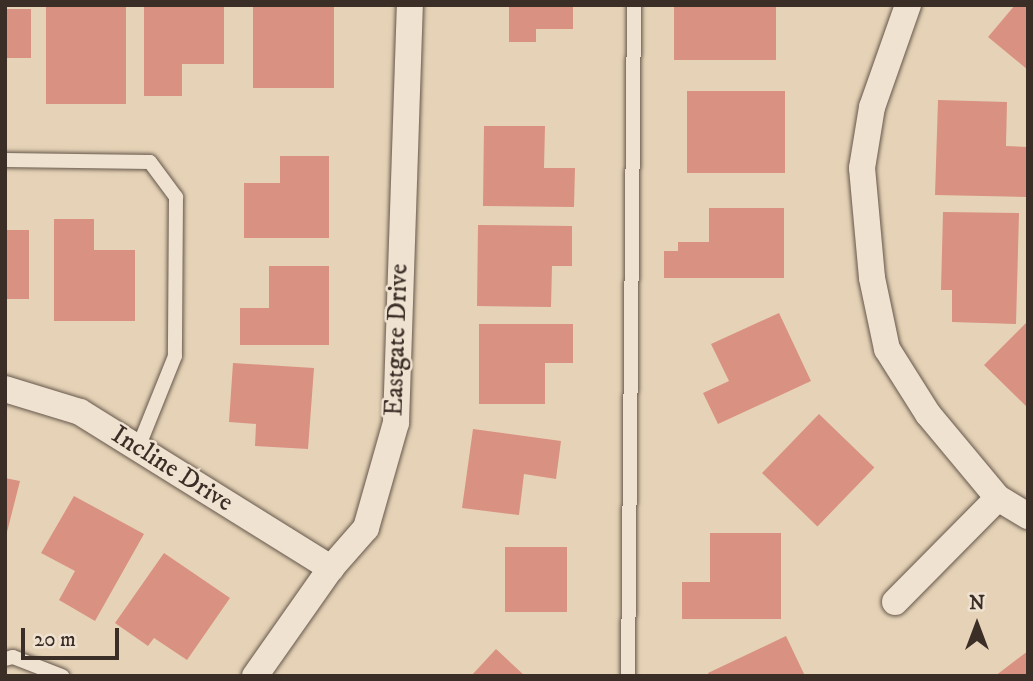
<!DOCTYPE html>
<html>
<head>
<meta charset="utf-8">
<style>
  body { margin:0 }
  #map { position:relative; width:1033px; height:681px; overflow:hidden; background:#e6d3b7; font-family:"IM FELL DW Pica",serif }
  div>[style] { position:absolute }
  .building>* { inset:0; background:#d99182; transform-origin:0 0 }
  .roads { filter:drop-shadow(0 0 2px #65574b) drop-shadow(0 0 2px #65574b) }
  .service>* { height:14px; margin:-7px; padding:0 7px; transform-origin:7px; border-radius:7px; background:#efe2d0 }
  .minor>* { height:26px; margin:-13px; padding:0 13px; transform-origin:13px; border-radius:13px; background:#efe2d0 }
  span { translate:-50% -50%; white-space:nowrap; text-align:center; line-height:1.15; -webkit-text-stroke:5px #efe2d0; paint-order:stroke }
  .street-label { font-size:26px; color:#3a2e27 }
  .frame { position:absolute; inset:0; border:7px solid #3a2e27; pointer-events:none }
  .north { position:absolute; left:942px; top:590px; width:70px; height:70px; -webkit-text-stroke:5px #efe2d0; paint-order:stroke; rotate:0deg; font-size:19px; font-weight:700; line-height:28px; text-align:center; color:#3a2e27 }
  .north::after { content:''; display:block; margin:auto; width:24px; height:32px; background:#3a2e27; clip-path:polygon(50% 0,100% 100%,50% 72%,0 100%) }
  .scale { position:absolute; left:21px; top:628px; width:98px; height:32px; box-sizing:border-box; border:4px solid #3a2e27; border-top:0; padding-left:9px; font-size:21px; line-height:24px; white-space:nowrap; color:#3a2e27; -webkit-text-stroke:5px #efe2d0; paint-order:stroke }
</style>
</head>
<body>
<div id="map">
  <div class="building">
    <div style="left:46px;top:5px;width:80px;height:99px"></div>
    <div style="clip-path:polygon(144px 5px,224px 5px,224px 64px,182px 64px,182px 96px,144px 96px)"></div>
    <div style="left:253px;top:5px;width:81px;height:83px"></div>
    <div style="clip-path:polygon(509px 5px,573px 5px,573px 29px,536px 29px,536px 42px,509px 42px)"></div>
    <div style="left:674px;top:5px;width:102px;height:55px"></div>
    <div style="clip-path:polygon(1015px 5px,1028px 5px,1028px 70px,988px 37px)"></div>
    <div style="left:5px;top:9px;width:26px;height:49px"></div>
    <div style="left:687px;top:91px;width:98px;height:82px"></div>
    <div style="clip-path:polygon(938px 100px,1007px 102px,1006px 146px,1028px 147px,1028px 197px,935px 195px)"></div>
    <div style="clip-path:polygon(484px 126px,545px 126px,544px 168px,575px 168px,574px 207px,483px 206px)"></div>
    <div style="clip-path:polygon(280px 156px,329px 156px,329px 238px,244px 238px,244px 183px,280px 183px)"></div>
    <div style="clip-path:polygon(709px 208px,784px 208px,784px 278px,664px 278px,664px 251px,678px 251px,678px 242px,709px 242px)"></div>
    <div style="clip-path:polygon(943px 212px,1019px 213px,1016px 324px,952px 322px,952px 290px,941px 290px)"></div>
    <div style="clip-path:polygon(54px 219px,94px 219px,94px 250px,135px 250px,135px 321px,54px 321px)"></div>
    <div style="clip-path:polygon(478px 225px,572px 226px,572px 266px,552px 266px,551px 307px,477px 306px)"></div>
    <div style="left:5px;top:230px;width:24px;height:69px"></div>
    <div style="clip-path:polygon(269px 266px,329px 266px,329px 345px,240px 345px,240px 308px,269px 308px)"></div>
    <div style="clip-path:polygon(779px 313px,811px 381px,718px 424px,703px 393px,729px 381px,711px 344px)"></div>
    <div style="clip-path:polygon(1028px 321px,1028px 408px,984px 365px)"></div>
    <div style="clip-path:polygon(479px 324px,573px 324px,573px 363px,545px 363px,545px 404px,479px 404px)"></div>
    <div style="clip-path:polygon(233px 363px,314px 368px,308px 449px,255px 446px,256px 424px,229px 422px)"></div>
    <div style="left:819px;top:414px;width:77px;height:82px;rotate:44deg"></div>
    <div style="clip-path:polygon(473px 429px,561px 441px,556px 479px,524px 474px,519px 515px,462px 508px)"></div>
    <div style="clip-path:polygon(5px 478px,20px 481px,6px 536px,5px 536px)"></div>
    <div style="clip-path:polygon(74px 496px,144px 534px,95px 621px,59px 600px,75px 571px,41px 553px)"></div>
    <div style="clip-path:polygon(710px 533px,781px 533px,781px 619px,682px 619px,682px 582px,710px 582px)"></div>
    <div style="left:505px;top:547px;width:62px;height:65px"></div>
    <div style="clip-path:polygon(164px 553px,230px 598px,187px 660px,154px 638px,148px 646px,115px 623px)"></div>
    <div style="clip-path:polygon(786px 636px,805px 676px,709px 676px,708px 673px)"></div>
    <div style="clip-path:polygon(496px 649px,525px 676px,471px 676px)"></div>
    <div style="clip-path:polygon(1028px 651px,1028px 676px,995px 676px)"></div>
  </div>
  <div class="roads">
    <div class="service">
      <div style="left:5px;top:160px;width:145px;rotate:0.8deg"></div>
      <div style="left:150px;top:162px;width:44px;rotate:53.4deg"></div>
      <div style="left:176px;top:197px;width:159px;rotate:90.4deg"></div>
      <div style="left:175px;top:356px;width:99px;rotate:111.9deg"></div>
      <div style="left:5px;top:659px;width:8px;rotate:-14deg"></div>
      <div style="left:13px;top:657px;width:53px;rotate:21.2deg"></div>
      <div style="left:628px;top:676px;width:671px;rotate:-89.49deg"></div>
    </div>
    <div class="minor">
      <div style="left:908px;top:5px;width:108px;rotate:109.4deg"></div>
      <div style="left:872px;top:107px;width:62px;rotate:99.3deg"></div>
      <div style="left:862px;top:168px;width:110px;rotate:84.8deg"></div>
      <div style="left:872px;top:278px;width:73px;rotate:78.1deg"></div>
      <div style="left:887px;top:349px;width:77px;rotate:57.8deg"></div>
      <div style="left:928px;top:414px;width:109px;rotate:50.2deg"></div>
      <div style="left:998px;top:498px;width:35px;rotate:31deg"></div>
      <div style="left:5px;top:389px;width:78px;rotate:17deg"></div>
      <div style="left:80px;top:412px;width:296px;rotate:31.9deg"></div>
      <div style="left:895px;top:602px;width:146px;rotate:-45.3deg"></div>
      <div style="left:255px;top:676px;width:132px;rotate:-54.9deg"></div>
      <div style="left:331px;top:568px;width:53px;rotate:-48.8deg"></div>
      <div style="left:366px;top:528px;width:109px;rotate:-74.1deg"></div>
      <div style="left:396px;top:423px;width:418px;rotate:-88.1deg"></div>
    </div>
  </div>
  <div class="street-label">
    <span style="left:397px;top:340px;rotate:-88deg">Eastgate Drive</span>
    <span style="left:172px;top:469px;rotate:32deg">Incline Drive</span>
  </div>
  <div class="frame"></div>
  <div class="north">N</div>
  <div class="scale">20 m</div>
</div>
</body>
</html>
